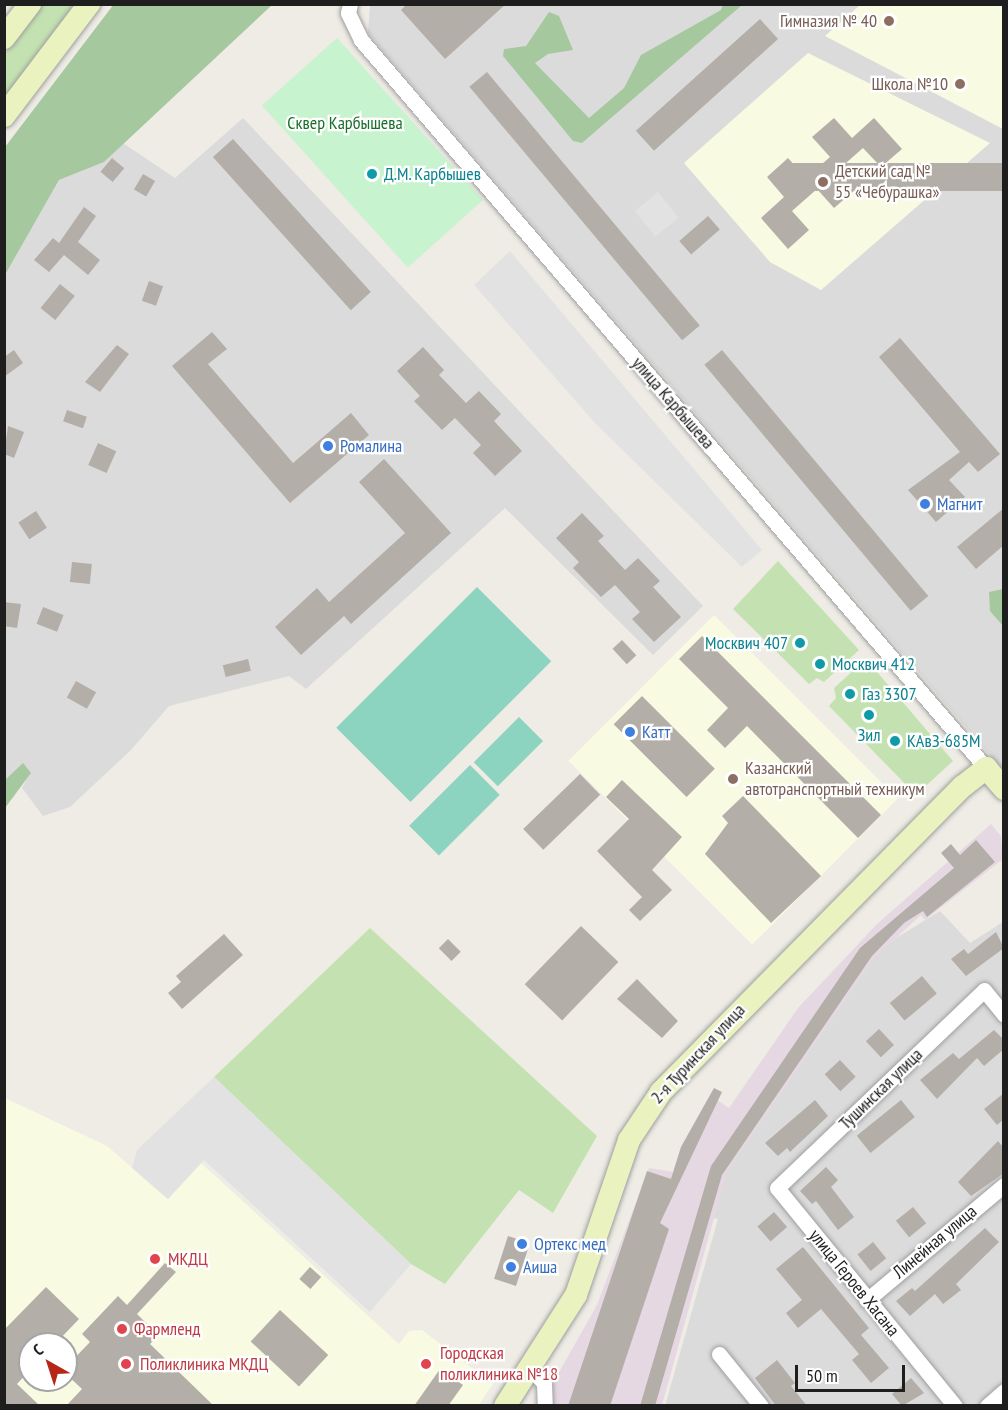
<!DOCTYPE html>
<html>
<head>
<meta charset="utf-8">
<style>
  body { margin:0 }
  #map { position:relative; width:1008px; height:1410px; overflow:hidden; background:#eeece5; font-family:"PT Sans Narrow",sans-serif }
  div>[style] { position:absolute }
  .residential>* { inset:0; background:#dcdbdb }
  .industrial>* { inset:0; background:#e6d8e2 }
  .education>* { inset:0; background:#f8fbe1; transform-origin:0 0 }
  .grass>* { inset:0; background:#c4e2b1 }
  .forest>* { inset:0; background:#a6c89f }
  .park>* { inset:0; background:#c7f3cf; transform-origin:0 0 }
  .pitch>* { inset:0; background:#8cd4c0; transform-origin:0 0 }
  .parking>* { inset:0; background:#e2e2e2; transform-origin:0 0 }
  .building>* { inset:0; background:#b3aea8; transform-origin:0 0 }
  .roads { filter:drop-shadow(0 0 2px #9f9f9f) drop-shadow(0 0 2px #9f9f9f) }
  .street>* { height:15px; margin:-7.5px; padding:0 7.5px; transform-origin:7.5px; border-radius:7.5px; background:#fff }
  .secondary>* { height:22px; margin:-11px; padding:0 11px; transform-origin:11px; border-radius:11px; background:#eaf2bf }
  .dots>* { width:16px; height:16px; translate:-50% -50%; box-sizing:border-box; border:3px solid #fff; border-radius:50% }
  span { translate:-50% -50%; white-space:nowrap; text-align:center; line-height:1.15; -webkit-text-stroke:4.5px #fff; paint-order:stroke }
  .education-label { font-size:18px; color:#785e54 }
  .right { translate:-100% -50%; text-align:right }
  .left { translate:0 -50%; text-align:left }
  .park-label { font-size:18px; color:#187029 }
  .culture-label { font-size:18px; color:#0d838f }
  .street-label { font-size:18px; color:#1e1e1e }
  .shop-label { font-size:18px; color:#366cbe }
  .health-label { font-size:18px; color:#be3a42 }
  .frame { position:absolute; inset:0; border:6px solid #1e1e1e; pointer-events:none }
  .north { position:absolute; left:18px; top:1332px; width:60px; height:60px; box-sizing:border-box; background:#fff; border:2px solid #a5a5a5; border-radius:50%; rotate:321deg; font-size:16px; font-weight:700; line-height:24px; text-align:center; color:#1e1e1e }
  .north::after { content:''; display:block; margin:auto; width:21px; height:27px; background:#b52817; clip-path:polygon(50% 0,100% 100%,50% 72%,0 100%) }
  .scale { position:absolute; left:795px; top:1365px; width:110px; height:27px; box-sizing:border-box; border:3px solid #1e1e1e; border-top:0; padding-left:8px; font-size:18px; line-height:21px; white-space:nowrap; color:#1e1e1e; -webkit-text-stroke:4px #fff; paint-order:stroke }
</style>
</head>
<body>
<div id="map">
  <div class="residential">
    <div style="clip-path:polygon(370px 4px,1003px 5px,1003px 770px,368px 33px)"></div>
    <div style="clip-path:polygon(243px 118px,703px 606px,653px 655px,505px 508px,306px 689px,289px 676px,169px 706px,130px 751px,70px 807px,43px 816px,22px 788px,30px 773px,5px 780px,5px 275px,59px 180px,104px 162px,123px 143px,175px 178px)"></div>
    <div style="clip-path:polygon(940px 911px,970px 943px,1003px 922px,1003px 1405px,665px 1406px,718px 1219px,708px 1216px,721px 1167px,865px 957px)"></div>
  </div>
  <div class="industrial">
    <div style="clip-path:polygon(991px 824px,1001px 836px,1003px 859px,925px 920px,921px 915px,874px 958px,727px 1171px,662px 1405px,540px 1406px,597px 1305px,649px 1168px,673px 1172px,681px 1147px,710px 1095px,729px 1108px,798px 1008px,877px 924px)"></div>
  </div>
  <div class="education">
    <div style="clip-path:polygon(860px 5px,1003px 5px,1003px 129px,825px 36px)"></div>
    <div style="clip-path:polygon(808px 53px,990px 143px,821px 290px,770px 262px,684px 163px)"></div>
    <div style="left:714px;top:615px;width:260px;height:206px;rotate:45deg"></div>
    <div style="clip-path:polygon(evenodd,5px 1098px,107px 1146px,168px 1199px,201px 1163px,399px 1344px,409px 1331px,422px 1330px,493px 1384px,478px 1406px,5px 1406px,5px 1098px,30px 1344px,66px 1344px,66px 1380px,30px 1380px,30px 1344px)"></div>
  </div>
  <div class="grass">
    <div style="clip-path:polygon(42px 5px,78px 5px,5px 102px,4px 54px)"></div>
    <div style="clip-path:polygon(778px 561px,859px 650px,824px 682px,817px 678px,809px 684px,733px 609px)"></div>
    <div style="clip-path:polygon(866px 659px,953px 761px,916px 795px,829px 706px,836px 698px,834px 688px)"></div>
    <div style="clip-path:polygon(370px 928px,597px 1136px,553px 1213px,519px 1190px,445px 1284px,411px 1264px,214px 1077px)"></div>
  </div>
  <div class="forest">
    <div style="clip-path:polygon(114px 4px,272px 5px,104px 162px,59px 180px,5px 275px,5px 147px)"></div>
    <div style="clip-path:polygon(723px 5px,742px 5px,582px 143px,573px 141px,503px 56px,504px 49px,526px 46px,549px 12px,559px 16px,573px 50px,548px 54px,535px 63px,589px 118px,624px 88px,641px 55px,721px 10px)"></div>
    <div style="clip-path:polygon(1003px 589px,1004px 589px,1003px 626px,990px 611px,989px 592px)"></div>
    <div style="clip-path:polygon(23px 763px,31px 773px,5px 808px,5px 780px)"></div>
  </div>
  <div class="park">
    <div style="left:337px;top:38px;width:218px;height:101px;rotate:48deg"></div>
  </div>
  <div class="pitch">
    <div style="left:477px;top:587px;width:105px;height:199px;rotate:45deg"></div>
    <div style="left:519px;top:717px;width:34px;height:64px;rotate:45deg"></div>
    <div style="left:470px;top:765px;width:42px;height:86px;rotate:45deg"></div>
  </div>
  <div class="parking">
    <div style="left:658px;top:192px;width:33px;height:30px;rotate:51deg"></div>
    <div style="clip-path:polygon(510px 251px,762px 550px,742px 567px,595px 423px,474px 285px)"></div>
    <div style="clip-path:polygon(214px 1077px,411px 1264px,370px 1312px,204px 1160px,168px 1199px,132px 1168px,137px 1150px)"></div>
  </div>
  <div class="building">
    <div style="clip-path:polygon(407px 4px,506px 4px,445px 59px,401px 10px)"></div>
    <div style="left:760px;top:19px;width:27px;height:167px;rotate:48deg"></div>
    <div style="left:487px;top:72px;width:331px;height:23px;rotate:50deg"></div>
    <div style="clip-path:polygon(834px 118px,852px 138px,874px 118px,902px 149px,881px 167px,863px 148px,838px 170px,855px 190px,834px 208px,817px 189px,792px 211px,809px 230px,788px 249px,761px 218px,784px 197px,767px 177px,788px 158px,806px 178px,830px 157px,812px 137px)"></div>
    <div style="left:233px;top:139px;width:206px;height:27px;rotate:48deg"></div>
    <div style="left:112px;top:158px;width:16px;height:18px;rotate:40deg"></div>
    <div style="left:1004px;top:163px;width:28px;height:213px;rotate:90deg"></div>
    <div style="left:143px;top:174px;width:14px;height:18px;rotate:30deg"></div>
    <div style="clip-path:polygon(84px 207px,96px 216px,78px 242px,100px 260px,88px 275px,64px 255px,49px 272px,34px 260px,53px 238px,59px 243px)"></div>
    <div style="left:708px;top:216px;width:18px;height:38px;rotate:49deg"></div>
    <div style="left:149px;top:281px;width:15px;height:21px;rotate:20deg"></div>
    <div style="left:60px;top:284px;width:19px;height:31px;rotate:39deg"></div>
    <div style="clip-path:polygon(212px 332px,227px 349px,208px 364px,293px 463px,351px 413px,369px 435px,290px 503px,172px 366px)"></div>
    <div style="clip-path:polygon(900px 338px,1000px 454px,978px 472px,969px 462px,949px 480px,965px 497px,936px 522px,908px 490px,960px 452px,879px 357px)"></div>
    <div style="clip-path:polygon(117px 345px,129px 354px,100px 392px,85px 382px)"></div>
    <div style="clip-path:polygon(423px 347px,444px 370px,439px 375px,466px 403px,479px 391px,501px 414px,494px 421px,522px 451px,495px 476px,473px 453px,481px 445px,455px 418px,442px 430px,414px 401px,420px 396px,397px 371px)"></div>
    <div style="clip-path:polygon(14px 350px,23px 363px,4px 377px,4px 357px)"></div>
    <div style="left:722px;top:350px;width:321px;height:23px;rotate:50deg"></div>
    <div style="left:67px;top:410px;width:21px;height:12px;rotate:19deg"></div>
    <div style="clip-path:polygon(8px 426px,24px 432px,14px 458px,4px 454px)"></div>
    <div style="left:98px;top:443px;width:20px;height:24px;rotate:24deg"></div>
    <div style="clip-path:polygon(384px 459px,451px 533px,351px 624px,344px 616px,301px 655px,275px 627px,317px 588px,329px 602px,405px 533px,359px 482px)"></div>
    <div style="clip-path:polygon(1004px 508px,1004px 545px,976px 569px,957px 547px)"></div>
    <div style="left:36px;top:511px;width:20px;height:21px;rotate:57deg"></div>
    <div style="clip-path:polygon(582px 513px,604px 536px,598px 541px,625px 570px,638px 558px,660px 581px,653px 587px,681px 617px,654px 642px,632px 619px,640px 612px,615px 585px,601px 597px,573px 568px,579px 562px,556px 538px)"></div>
    <div style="left:72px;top:562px;width:20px;height:20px;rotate:6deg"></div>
    <div style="clip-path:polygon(4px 602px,21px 604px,17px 628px,4px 626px)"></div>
    <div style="left:43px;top:607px;width:22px;height:18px;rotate:21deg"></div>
    <div style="clip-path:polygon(702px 636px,881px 815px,858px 838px,747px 726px,725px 748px,707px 730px,728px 708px,679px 659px)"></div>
    <div style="left:622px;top:640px;width:21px;height:13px;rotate:47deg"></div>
    <div style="left:248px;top:659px;width:12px;height:26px;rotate:76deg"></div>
    <div style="left:76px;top:681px;width:23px;height:19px;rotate:29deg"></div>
    <div style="left:642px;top:696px;width:103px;height:40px;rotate:45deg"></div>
    <div style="left:580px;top:774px;width:29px;height:79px;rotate:46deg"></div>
    <div style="clip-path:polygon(622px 780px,682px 837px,652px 870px,672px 890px,640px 921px,629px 910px,642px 897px,597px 851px,629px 819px,606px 797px)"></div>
    <div style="clip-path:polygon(743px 796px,821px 876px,771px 923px,705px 854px,728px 823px,722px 816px)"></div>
    <div style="clip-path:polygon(976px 840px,995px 862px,927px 917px,923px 911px,904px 923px,872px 956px,722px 1175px,655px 1406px,640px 1406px,711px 1166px,860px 948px,954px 868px,941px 853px,951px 844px,960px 855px)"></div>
    <div style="left:581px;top:926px;width:52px;height:81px;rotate:44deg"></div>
    <div style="clip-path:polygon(996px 932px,1004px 948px,966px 976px,951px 959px,964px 949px,968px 954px)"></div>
    <div style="clip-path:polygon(224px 934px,243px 955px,182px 1009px,168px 993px,181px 982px,176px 976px)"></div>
    <div style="left:448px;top:939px;width:18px;height:13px;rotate:45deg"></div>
    <div style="left:922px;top:976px;width:23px;height:42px;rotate:50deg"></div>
    <div style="clip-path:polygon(637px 979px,678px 1021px,662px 1038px,617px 999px)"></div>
    <div style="left:879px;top:1029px;width:22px;height:18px;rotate:47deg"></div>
    <div style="clip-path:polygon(994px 1030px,1004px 1040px,1004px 1049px,984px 1066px,977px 1058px,937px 1099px,920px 1080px,953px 1053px,959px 1059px)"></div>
    <div style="left:840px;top:1060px;width:23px;height:21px;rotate:47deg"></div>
    <div style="clip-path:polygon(714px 1088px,722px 1092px,660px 1223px,669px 1229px,610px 1406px,568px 1406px,647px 1171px,671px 1179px,681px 1147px)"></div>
    <div style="clip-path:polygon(1004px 1093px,1004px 1119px,997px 1125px,984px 1109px)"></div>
    <div style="clip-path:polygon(815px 1100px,828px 1116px,790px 1152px,787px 1148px,778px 1156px,765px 1143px)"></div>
    <div style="left:901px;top:1100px;width:22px;height:57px;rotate:51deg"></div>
    <div style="clip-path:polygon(998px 1141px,1004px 1148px,1004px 1173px,971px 1196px,958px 1182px)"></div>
    <div style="clip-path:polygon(826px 1167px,838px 1180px,831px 1187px,854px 1217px,838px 1230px,816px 1201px,812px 1204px,800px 1191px)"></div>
    <div style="left:913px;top:1207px;width:21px;height:22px;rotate:51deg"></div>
    <div style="left:774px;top:1212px;width:20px;height:22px;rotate:49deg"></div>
    <div style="clip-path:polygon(985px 1228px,999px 1242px,956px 1284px,961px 1290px,943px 1304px,935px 1294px,910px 1316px,896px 1301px,912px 1288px,915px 1291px)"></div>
    <div style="left:508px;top:1236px;width:23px;height:45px;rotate:18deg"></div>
    <div style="left:873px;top:1242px;width:21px;height:20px;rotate:51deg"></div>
    <div style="clip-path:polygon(803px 1247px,869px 1328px,861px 1335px,889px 1368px,871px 1383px,852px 1360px,859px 1354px,821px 1309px,798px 1328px,786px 1313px,802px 1300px,776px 1269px)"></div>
    <div style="clip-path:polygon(165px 1263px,176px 1272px,137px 1314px,158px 1335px,150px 1344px,214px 1406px,66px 1406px,82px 1389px,66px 1374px,66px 1367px,90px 1342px,82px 1334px,118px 1296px,127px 1305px)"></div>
    <div style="left:310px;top:1267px;width:15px;height:16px;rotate:42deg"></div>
    <div style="clip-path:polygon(46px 1287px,79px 1319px,55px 1344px,30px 1344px,30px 1370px,17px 1384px,40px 1406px,4px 1406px,4px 1330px)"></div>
    <div style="left:280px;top:1310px;width:66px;height:43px;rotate:43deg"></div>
    <div style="clip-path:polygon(777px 1360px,795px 1383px,791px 1386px,807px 1406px,776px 1406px,755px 1378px)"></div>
    <div style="clip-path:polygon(440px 1369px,463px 1385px,448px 1406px,414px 1406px)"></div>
    <div style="clip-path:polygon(911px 1378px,924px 1393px,902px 1406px,892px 1394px)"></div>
  </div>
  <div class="roads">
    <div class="street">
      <div style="left:350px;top:4px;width:9px;rotate:103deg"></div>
      <div style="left:348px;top:13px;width:30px;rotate:64deg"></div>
      <div style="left:361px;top:40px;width:959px;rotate:49.35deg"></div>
      <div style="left:867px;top:1300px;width:179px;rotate:-40deg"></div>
      <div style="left:719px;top:1354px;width:67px;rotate:51.1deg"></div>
      <div style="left:531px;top:1369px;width:19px;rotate:47deg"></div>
      <div style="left:544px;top:1383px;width:23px;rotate:88deg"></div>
      <div style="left:955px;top:1406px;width:281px;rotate:-129.2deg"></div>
      <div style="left:777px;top:1188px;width:286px;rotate:-43.7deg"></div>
      <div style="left:984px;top:990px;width:32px;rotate:51deg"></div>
      <div style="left:987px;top:1406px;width:23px;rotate:-41deg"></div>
    </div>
    <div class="secondary">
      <div style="left:4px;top:38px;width:43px;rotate:-52.6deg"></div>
      <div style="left:4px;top:116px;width:141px;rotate:-52.8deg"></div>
      <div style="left:505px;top:1406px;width:132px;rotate:-57.4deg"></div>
      <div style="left:576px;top:1295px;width:164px;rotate:-71.1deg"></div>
      <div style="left:629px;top:1140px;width:58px;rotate:-56.3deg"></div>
      <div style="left:661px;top:1092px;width:429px;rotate:-45.4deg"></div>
      <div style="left:962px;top:787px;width:31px;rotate:-38deg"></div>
      <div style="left:986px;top:768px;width:28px;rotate:49deg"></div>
    </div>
  </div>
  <div class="dots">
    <div style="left:889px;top:21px;background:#8d6e63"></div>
    <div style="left:960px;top:84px;background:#8d6e63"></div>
    <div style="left:372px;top:174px;background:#0f9aa8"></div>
    <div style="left:823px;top:182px;background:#8d6e63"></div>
    <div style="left:328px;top:446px;background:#3f7fe0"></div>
    <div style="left:925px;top:504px;background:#3f7fe0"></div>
    <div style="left:800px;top:643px;background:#0f9aa8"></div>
    <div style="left:820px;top:664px;background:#0f9aa8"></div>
    <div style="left:850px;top:694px;background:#0f9aa8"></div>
    <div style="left:869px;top:715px;background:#0f9aa8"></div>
    <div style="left:630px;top:732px;background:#3f7fe0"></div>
    <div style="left:895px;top:741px;background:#0f9aa8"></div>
    <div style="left:733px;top:779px;background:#8d6e63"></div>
    <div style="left:522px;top:1244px;background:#3f7fe0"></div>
    <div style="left:155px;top:1259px;background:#e0444e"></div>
    <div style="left:511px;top:1267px;background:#3f7fe0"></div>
    <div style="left:122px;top:1329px;background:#e0444e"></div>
    <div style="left:126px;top:1364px;background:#e0444e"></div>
    <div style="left:426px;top:1364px;background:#e0444e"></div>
  </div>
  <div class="education-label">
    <span class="right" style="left:877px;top:21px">Гимназия № 40</span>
    <span class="right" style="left:948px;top:84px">Школа №10</span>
    <span class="left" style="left:835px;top:182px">Детский сад №<br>55 «Чебурашка»</span>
    <span class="left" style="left:745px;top:779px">Казанский<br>автотранспортный техникум</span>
  </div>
  <div class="park-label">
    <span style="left:345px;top:123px">Сквер Карбышева</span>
  </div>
  <div class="culture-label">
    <span class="left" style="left:384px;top:174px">Д.М. Карбышев</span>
    <span class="right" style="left:788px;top:643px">Москвич 407</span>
    <span class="left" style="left:832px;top:664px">Москвич 412</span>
    <span class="left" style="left:862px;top:694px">Газ 3307</span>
    <span style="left:869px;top:735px">Зил</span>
    <span class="left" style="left:907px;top:741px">КАвЗ-685М</span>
  </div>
  <div class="street-label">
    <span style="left:673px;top:403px;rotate:49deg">улица Карбышева</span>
    <span style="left:698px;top:1054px;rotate:-47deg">2-я Туринская улица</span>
    <span style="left:881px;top:1089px;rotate:-44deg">Тушинская улица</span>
    <span style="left:935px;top:1242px;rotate:-40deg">Линейная улица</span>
    <span style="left:854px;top:1283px;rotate:51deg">улица Героев Хасана</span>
  </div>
  <div class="shop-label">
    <span class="left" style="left:340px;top:446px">Ромалина</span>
    <span class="left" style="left:937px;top:504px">Магнит</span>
    <span class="left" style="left:642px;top:732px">Катт</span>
    <span class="left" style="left:534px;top:1244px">Ортекс мед</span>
    <span class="left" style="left:523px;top:1267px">Аиша</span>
  </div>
  <div class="health-label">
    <span class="left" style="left:168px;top:1259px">МКДЦ</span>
    <span class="left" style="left:134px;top:1329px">Фармленд</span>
    <span class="left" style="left:440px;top:1364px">Городская<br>поликлиника №18</span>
    <span class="left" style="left:140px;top:1364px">Поликлиника МКДЦ</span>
  </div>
  <div class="frame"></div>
  <div class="north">С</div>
  <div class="scale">50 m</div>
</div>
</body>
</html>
